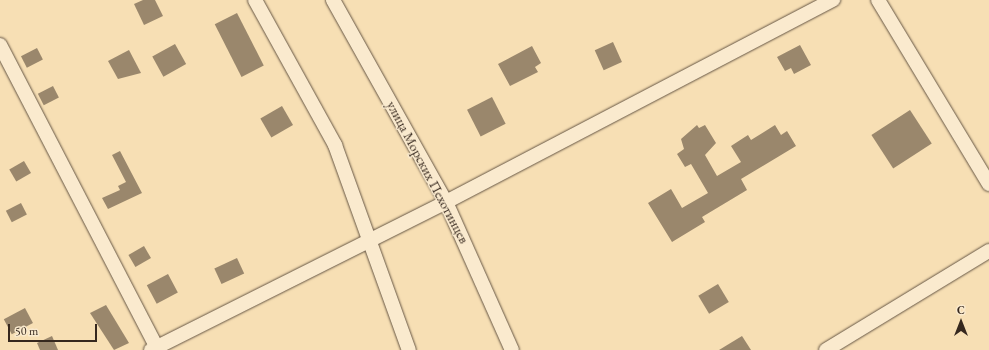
<!DOCTYPE html>
<html>
<head>
<meta charset="utf-8">
<style>
  body { margin:0 }
  #map { position:relative; width:989px; height:350px; overflow:hidden; background:#f7dfb4; font-family:"EB Garamond",serif }
  div>[style] { position:absolute }
  .building>* { inset:0; background:#9a876c; transform-origin:0 0 }
  .roads { filter:drop-shadow(0 0 1px #665644) drop-shadow(0 0 1px #665644) }
  .minor>* { height:14px; margin:-7px; padding:0 7px; transform-origin:7px; border-radius:7px; background:#faeace }
  span { translate:-50% -50%; white-space:nowrap; text-align:center; line-height:1.15; -webkit-text-stroke:3px #faeace; paint-order:stroke }
  .street-label { font-size:14px; color:#36281e }
  .north { position:absolute; left:941px; top:302px; width:40px; height:40px; -webkit-text-stroke:3px #faeace; paint-order:stroke; rotate:0deg; font-size:11px; font-weight:700; line-height:16px; text-align:center; color:#36281e }
  .north::after { content:''; display:block; margin:auto; width:14px; height:18px; background:#36281e; clip-path:polygon(50% 0,100% 100%,50% 72%,0 100%) }
  .scale { position:absolute; left:8px; top:324px; width:89px; height:18px; box-sizing:border-box; border:2px solid #36281e; border-top:0; padding-left:5px; font-size:12px; line-height:14px; white-space:nowrap; color:#36281e; -webkit-text-stroke:3px #faeace; paint-order:stroke }
</style>
</head>
<body>
<div id="map">
  <div class="building">
    <div style="clip-path:polygon(143px 0,155px 0,163px 16px,144px 25px,134px 4px)"></div>
    <div style="left:237px;top:13px;width:59px;height:25px;rotate:63deg"></div>
    <div style="left:613px;top:42px;width:22px;height:20px;rotate:66deg"></div>
    <div style="left:175px;top:44px;width:23px;height:26px;rotate:61deg"></div>
    <div style="clip-path:polygon(800px 45px,811px 65px,794px 74px,791px 68px,785px 71px,777px 57px)"></div>
    <div style="clip-path:polygon(532px 46px,541px 63px,535px 67px,538px 72px,510px 86px,498px 64px)"></div>
    <div style="left:37px;top:48px;width:13px;height:18px;rotate:63deg"></div>
    <div style="clip-path:polygon(129px 50px,141px 73px,118px 79px,108px 61px)"></div>
    <div style="left:53px;top:86px;width:13px;height:17px;rotate:63deg"></div>
    <div style="left:492px;top:97px;width:30px;height:28px;rotate:63deg"></div>
    <div style="left:282px;top:106px;width:22px;height:25px;rotate:60deg"></div>
    <div style="left:910px;top:110px;width:40px;height:46px;rotate:57deg"></div>
    <div style="clip-path:polygon(697px 125px,699px 128px,705px 125px,716px 143px,705px 155px,717px 176px,741px 162px,731px 146px,748px 135px,751px 140px,775px 125px,781px 135px,787px 131px,796px 146px,741px 179px,747px 190px,702px 217px,705px 222px,672px 242px,648px 203px,671px 189px,682px 208px,708px 193px,691px 164px,685px 167px,677px 154px,684px 149px,681px 139px)"></div>
    <div style="clip-path:polygon(120px 151px,142px 193px,108px 209px,102px 198px,120px 190px,118px 186px,126px 182px,112px 155px)"></div>
    <div style="left:24px;top:161px;width:14px;height:17px;rotate:60deg"></div>
    <div style="left:21px;top:203px;width:13px;height:17px;rotate:63deg"></div>
    <div style="left:144px;top:246px;width:14px;height:18px;rotate:60deg"></div>
    <div style="left:237px;top:258px;width:17px;height:25px;rotate:65deg"></div>
    <div style="left:168px;top:274px;width:21px;height:24px;rotate:62deg"></div>
    <div style="left:718px;top:284px;width:21px;height:23px;rotate:59deg"></div>
    <div style="clip-path:polygon(106px 305px,129px 343px,114px 350px,90px 313px)"></div>
    <div style="left:25px;top:308px;width:17px;height:24px;rotate:62deg"></div>
    <div style="clip-path:polygon(52px 336px,58px 350px,40px 350px,37px 343px)"></div>
    <div style="clip-path:polygon(742px 336px,751px 350px,719px 350px)"></div>
  </div>
  <div class="roads">
    <div class="minor">
      <div style="left:255px;top:0;width:166px;rotate:61.1deg"></div>
      <div style="left:335px;top:145px;width:218px;rotate:70.2deg"></div>
      <div style="left:333px;top:0;width:231px;rotate:60.8deg"></div>
      <div style="left:446px;top:202px;width:162px;rotate:66deg"></div>
      <div style="left:878px;top:0;width:215px;rotate:58.9deg"></div>
      <div style="left:0;top:45px;width:343px;rotate:62.6deg"></div>
      <div style="left:151px;top:350px;width:330px;rotate:-26.6deg"></div>
      <div style="left:446px;top:202px;width:437px;rotate:-27.6deg"></div>
      <div style="left:826px;top:350px;width:191px;rotate:-31.3deg"></div>
    </div>
  </div>
  <div class="street-label">
    <span style="left:428px;top:172px;rotate:62deg">улица Морских Пехотинцев</span>
  </div>
  <div class="north">С</div>
  <div class="scale">50 m</div>
</div>
</body>
</html>
